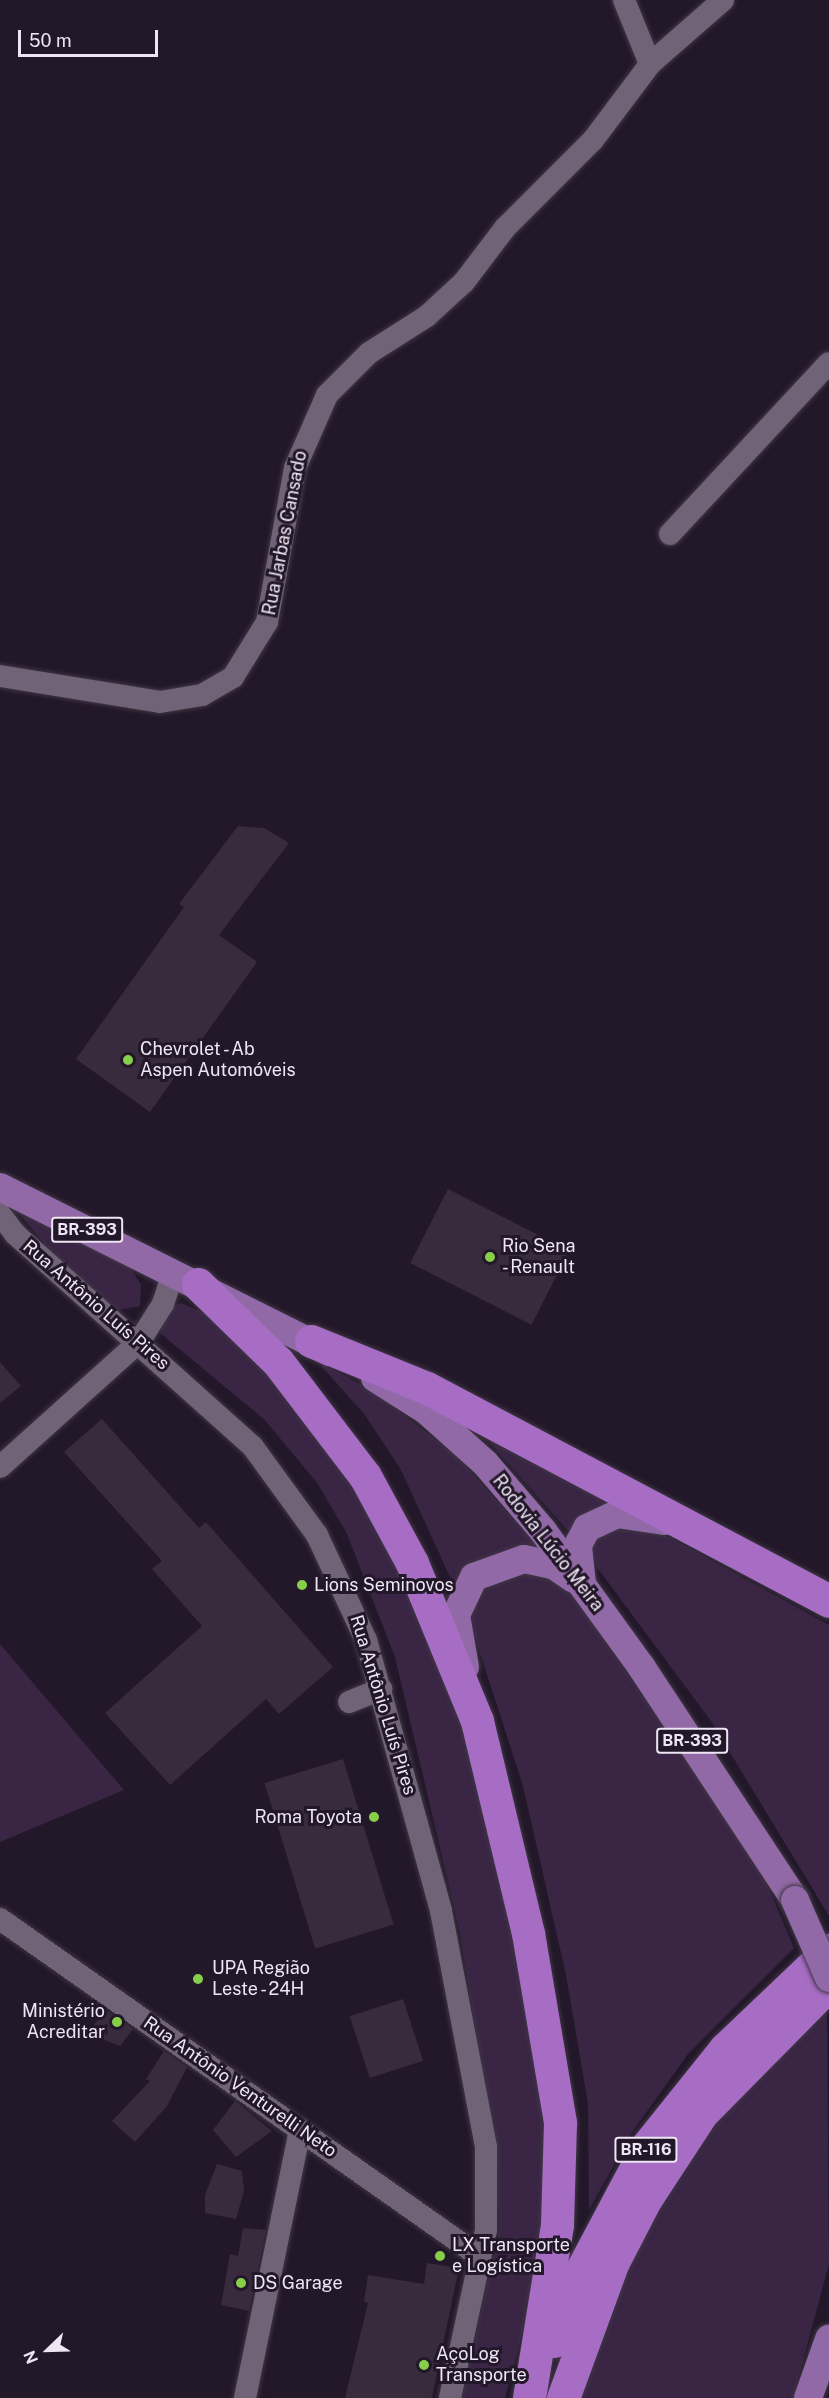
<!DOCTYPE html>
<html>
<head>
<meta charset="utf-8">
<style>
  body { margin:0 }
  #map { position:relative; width:829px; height:2398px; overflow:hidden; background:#231829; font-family:"Public Sans",sans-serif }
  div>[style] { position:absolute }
  .green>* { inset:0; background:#3a2545 }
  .building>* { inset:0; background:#382b3e; transform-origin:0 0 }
  .roads { filter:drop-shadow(0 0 2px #3e3644) drop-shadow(0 0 2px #3e3644) }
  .minor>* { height:22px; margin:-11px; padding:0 11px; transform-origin:11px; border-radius:11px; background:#706277 }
  .major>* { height:28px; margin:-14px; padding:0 14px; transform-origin:14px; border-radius:14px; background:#9169a6 }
  .highway>* { height:33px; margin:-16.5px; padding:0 16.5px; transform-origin:16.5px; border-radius:16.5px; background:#a76dc5 }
  .bridges { filter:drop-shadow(0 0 2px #3e3644) drop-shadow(0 0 2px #3e3644) }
  .major-bridge>* { height:28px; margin:-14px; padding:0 14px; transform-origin:14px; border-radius:14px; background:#9169a6 }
  .dots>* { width:16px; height:16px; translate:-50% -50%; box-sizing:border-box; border:3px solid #231829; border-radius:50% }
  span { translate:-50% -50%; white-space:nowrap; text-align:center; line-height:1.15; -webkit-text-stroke:6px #231829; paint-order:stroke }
  .shield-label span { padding:2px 4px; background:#231829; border:2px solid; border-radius:4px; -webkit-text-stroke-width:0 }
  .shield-label { font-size:16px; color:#eee6f3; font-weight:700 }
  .street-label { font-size:18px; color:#eee6f3 }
  .poi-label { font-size:18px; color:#eee6f3 }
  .left { translate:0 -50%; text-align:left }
  .right { translate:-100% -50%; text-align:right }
  .north { position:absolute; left:18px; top:2320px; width:60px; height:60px; -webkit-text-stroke:4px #231829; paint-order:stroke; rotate:247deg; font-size:16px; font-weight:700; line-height:24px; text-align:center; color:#eee6f3 }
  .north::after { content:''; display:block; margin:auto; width:21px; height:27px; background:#eee6f3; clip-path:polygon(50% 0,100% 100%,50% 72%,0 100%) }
  .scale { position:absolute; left:18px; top:30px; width:140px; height:27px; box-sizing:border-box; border:3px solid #eee6f3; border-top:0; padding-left:8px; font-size:18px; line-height:21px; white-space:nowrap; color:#eee6f3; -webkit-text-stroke:4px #231829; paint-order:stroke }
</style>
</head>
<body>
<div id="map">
  <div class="green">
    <div style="clip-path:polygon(16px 1210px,129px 1266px,141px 1285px,140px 1306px,119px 1310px,99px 1296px,58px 1260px)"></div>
    <div style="clip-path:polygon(181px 1303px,207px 1314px,255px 1353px,371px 1500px,449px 1687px,472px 1761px,522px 1953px,550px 2175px,531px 2301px,505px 2398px,462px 2398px,499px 2229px,498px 2173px,460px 1933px,395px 1657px,347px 1534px,318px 1484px,264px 1419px,160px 1333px,170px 1307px)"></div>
    <div style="clip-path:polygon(316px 1360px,374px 1392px,457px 1456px,542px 1552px,510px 1549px,489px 1556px,456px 1590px,400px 1468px,365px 1415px)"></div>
    <div style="clip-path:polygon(483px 1435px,579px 1488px,636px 1506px,574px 1538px)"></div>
    <div style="clip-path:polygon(643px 1523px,829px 1625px,829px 1916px,711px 1721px,596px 1566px,592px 1542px,599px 1531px)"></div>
    <div style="clip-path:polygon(517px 1569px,564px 1583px,713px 1796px,767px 1884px,794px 1948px,688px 2054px,633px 2131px,589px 2210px,588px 2104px,566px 1975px,523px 1786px,470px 1622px,480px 1591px)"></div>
    <div style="clip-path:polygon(0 1644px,124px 1790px,0 1842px)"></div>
    <div style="clip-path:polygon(827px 2010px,829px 2264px,793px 2398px,580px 2398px,614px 2299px,647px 2229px,721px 2118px,761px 2069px)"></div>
  </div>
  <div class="building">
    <div style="clip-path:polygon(238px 826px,264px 828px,289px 843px,219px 935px,257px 962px,150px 1112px,76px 1059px,184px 907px,179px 904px)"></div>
    <div style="left:448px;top:1189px;width:136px;height:83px;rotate:27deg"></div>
    <div style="clip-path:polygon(0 1362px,21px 1386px,0 1403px)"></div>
    <div style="clip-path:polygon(102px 1419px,199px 1528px,206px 1522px,333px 1667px,279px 1714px,266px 1699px,170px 1785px,105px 1713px,202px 1626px,152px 1569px,162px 1561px,64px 1452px)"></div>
    <div style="left:343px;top:1759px;width:173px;height:82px;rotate:73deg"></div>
    <div style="left:403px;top:1999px;width:65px;height:56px;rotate:72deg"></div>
    <div style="clip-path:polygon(107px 2011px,133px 2029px,120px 2046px,86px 2033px)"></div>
    <div style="clip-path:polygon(164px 2051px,187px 2067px,167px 2106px,135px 2142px,112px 2121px,150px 2081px,146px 2079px)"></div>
    <div style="clip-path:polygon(235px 2101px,272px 2131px,236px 2157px,213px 2130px)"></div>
    <div style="clip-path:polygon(217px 2164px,242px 2171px,244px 2191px,236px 2219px,205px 2213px,205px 2195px)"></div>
    <div style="clip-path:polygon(243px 2228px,266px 2230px,249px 2311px,221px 2305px,230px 2254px,238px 2256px)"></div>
    <div style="clip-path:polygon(427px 2263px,459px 2268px,432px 2398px,345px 2398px,368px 2303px,364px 2302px,368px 2275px,424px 2284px)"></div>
  </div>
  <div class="roads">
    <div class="minor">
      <div style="left:624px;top:0;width:69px;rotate:67.9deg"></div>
      <div style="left:670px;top:534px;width:233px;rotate:-47.1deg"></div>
      <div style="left:0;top:676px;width:162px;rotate:9.2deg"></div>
      <div style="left:160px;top:702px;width:43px;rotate:-9.5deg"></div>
      <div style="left:202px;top:695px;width:36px;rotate:-30deg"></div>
      <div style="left:233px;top:677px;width:65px;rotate:-58.3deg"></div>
      <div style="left:267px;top:622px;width:157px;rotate:-79.7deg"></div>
      <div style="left:295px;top:468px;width:80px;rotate:-66.3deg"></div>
      <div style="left:327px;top:395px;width:59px;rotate:-45deg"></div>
      <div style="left:369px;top:353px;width:69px;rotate:-32.5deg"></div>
      <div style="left:427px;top:316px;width:50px;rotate:-42.6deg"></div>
      <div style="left:464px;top:282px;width:68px;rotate:-52.8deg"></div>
      <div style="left:505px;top:228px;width:124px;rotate:-45deg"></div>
      <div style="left:593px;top:140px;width:95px;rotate:-53.1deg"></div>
      <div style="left:650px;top:64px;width:97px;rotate:-41.2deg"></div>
      <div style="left:0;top:1214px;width:25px;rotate:53deg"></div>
      <div style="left:15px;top:1234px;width:319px;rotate:41.8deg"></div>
      <div style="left:253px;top:1447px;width:109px;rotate:54deg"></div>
      <div style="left:317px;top:1535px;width:116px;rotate:65deg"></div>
      <div style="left:366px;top:1640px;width:281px;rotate:74.5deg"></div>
      <div style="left:441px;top:1911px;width:240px;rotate:79.2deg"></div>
      <div style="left:486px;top:2147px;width:83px;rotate:90deg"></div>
      <div style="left:486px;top:2230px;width:172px;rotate:102.1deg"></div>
      <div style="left:0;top:1467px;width:187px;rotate:-42deg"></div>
      <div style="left:139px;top:1342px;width:45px;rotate:-57.7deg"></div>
      <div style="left:163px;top:1304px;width:33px;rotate:-72deg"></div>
      <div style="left:349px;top:1702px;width:35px;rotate:-22deg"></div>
      <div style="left:0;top:1919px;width:586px;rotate:35.13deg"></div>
      <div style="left:245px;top:2398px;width:274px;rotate:-78.4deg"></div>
    </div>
    <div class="major">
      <div style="left:0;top:1187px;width:369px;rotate:26.6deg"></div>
      <div style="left:375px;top:1378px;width:62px;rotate:32.4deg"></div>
      <div style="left:427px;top:1411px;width:78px;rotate:41.9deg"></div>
      <div style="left:485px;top:1463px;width:89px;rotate:49.5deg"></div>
      <div style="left:543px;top:1531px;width:169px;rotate:54.1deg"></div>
      <div style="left:642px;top:1668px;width:278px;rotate:56.6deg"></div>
      <div style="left:582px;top:1584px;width:39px;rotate:-96deg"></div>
      <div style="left:578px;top:1545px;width:19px;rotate:-62deg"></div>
      <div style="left:587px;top:1528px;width:33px;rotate:-25deg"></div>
      <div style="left:617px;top:1514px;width:49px;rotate:8.3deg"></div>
      <div style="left:465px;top:1667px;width:53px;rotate:-99.8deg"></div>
      <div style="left:456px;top:1615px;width:42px;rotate:-64.7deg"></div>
      <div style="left:474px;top:1577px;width:53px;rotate:-19.8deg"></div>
      <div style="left:524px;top:1559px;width:30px;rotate:12deg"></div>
      <div style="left:553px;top:1565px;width:25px;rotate:34deg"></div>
      <div style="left:808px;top:2398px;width:63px;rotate:-70.4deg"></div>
    </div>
    <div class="highway">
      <div style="left:198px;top:1284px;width:112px;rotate:44.3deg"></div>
      <div style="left:278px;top:1362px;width:143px;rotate:52.7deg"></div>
      <div style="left:365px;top:1476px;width:99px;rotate:61.6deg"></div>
      <div style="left:412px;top:1563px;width:171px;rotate:67.6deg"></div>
      <div style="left:477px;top:1721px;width:218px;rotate:76.5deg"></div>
      <div style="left:528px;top:1933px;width:193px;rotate:80.4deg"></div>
      <div style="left:560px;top:2123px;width:102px;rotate:91.7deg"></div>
      <div style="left:557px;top:2225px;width:175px;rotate:99.2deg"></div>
      <div style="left:311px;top:1341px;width:125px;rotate:22.1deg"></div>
      <div style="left:427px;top:1388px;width:455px;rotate:27.9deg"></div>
      <div style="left:554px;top:2341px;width:73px;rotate:-69.1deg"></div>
      <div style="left:580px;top:2273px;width:145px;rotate:-62deg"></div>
      <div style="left:648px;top:2145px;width:123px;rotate:-51.3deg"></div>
      <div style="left:725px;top:2049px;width:144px;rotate:-43.6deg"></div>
      <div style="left:563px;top:2398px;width:143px;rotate:-69.9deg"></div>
      <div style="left:612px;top:2264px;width:72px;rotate:-62.7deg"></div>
      <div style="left:645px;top:2200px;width:104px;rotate:-56.8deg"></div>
      <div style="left:702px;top:2113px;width:181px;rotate:-45.4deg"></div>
    </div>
  </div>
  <div class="bridges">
    <div class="major-bridge">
      <div style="left:795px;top:1900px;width:85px;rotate:66.4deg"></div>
    </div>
  </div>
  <div class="dots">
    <div style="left:128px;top:1060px;background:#87cf4b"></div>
    <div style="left:490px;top:1257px;background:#87cf4b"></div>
    <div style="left:302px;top:1585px;background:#87cf4b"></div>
    <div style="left:374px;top:1817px;background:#87cf4b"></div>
    <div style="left:198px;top:1979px;background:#87cf4b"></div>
    <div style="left:117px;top:2022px;background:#87cf4b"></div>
    <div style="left:440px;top:2256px;background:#87cf4b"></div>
    <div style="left:241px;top:2283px;background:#87cf4b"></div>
    <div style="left:424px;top:2365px;background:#87cf4b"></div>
  </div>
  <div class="shield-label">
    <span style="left:87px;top:1230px">BR-393</span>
    <span style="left:692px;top:1741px">BR-393</span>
    <span style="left:646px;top:2150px">BR-116</span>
  </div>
  <div class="street-label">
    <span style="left:285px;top:533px;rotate:-79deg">Rua Jarbas Cansado</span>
    <span style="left:96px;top:1305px;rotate:41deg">Rua Antônio Luís Pires</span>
    <span style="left:548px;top:1543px;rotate:52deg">Rodovia Lúcio Meira</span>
    <span style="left:383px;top:1705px;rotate:73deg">Rua Antônio Luís Pires</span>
    <span style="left:240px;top:2087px;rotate:35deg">Rua Antônio Venturelli Neto</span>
  </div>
  <div class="poi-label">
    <span class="left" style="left:140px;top:1060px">Chevrolet - Ab<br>Aspen Automóveis</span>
    <span class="left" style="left:502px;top:1257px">Rio Sena<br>- Renault</span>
    <span class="left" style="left:314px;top:1585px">Lions Seminovos</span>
    <span class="right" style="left:362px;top:1817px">Roma Toyota</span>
    <span class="left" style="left:212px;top:1979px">UPA Região<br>Leste - 24H</span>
    <span class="right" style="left:105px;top:2022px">Ministério<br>Acreditar</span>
    <span class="left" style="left:452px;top:2256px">LX Transporte<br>e Logística</span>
    <span class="left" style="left:253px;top:2283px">DS Garage</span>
    <span class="left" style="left:436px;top:2365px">AçoLog<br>Transporte</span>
  </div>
  <div class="north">N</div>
  <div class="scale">50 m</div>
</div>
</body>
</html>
